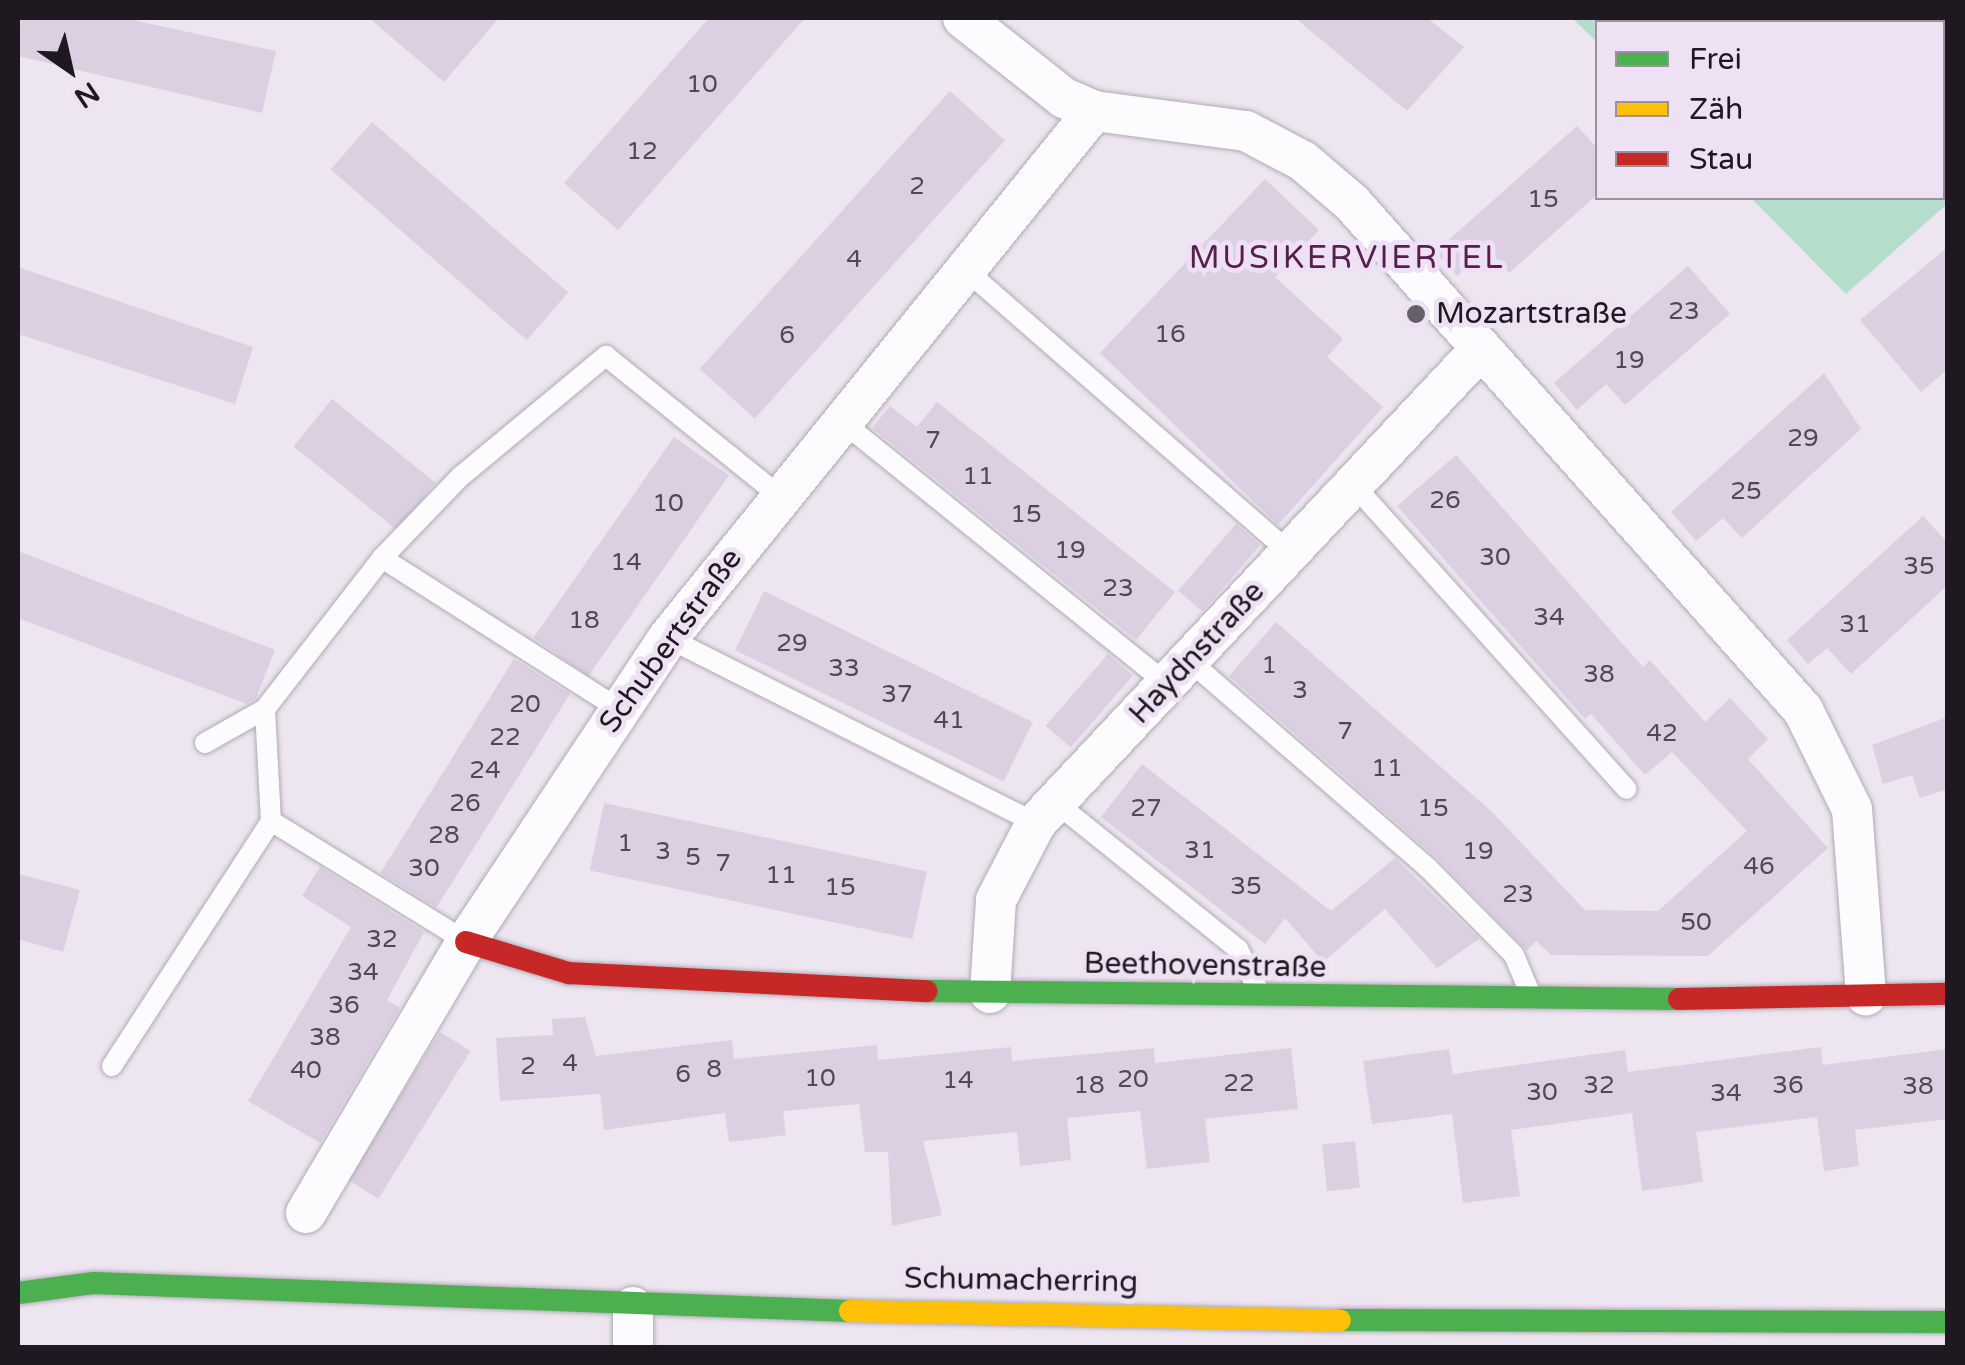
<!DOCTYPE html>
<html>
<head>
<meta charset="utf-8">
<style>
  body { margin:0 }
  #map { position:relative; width:1965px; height:1365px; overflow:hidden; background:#ede5f0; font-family:"Varela Round",sans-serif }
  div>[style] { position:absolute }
  .green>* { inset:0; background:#b5ddcb }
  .building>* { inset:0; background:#dccfe2; transform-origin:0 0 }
  .roads { filter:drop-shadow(0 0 2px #b0abb3) drop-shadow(0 0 2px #b0abb3) }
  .lane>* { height:20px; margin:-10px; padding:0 10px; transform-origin:10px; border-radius:10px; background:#fcfbfd }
  .street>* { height:40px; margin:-20px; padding:0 20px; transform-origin:20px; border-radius:20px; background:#fcfbfd }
  .fast>* { height:22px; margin:-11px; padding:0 11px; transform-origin:11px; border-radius:11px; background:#4caf50 }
  .slow>* { height:22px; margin:-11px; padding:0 11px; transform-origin:11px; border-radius:11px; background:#ffc107 }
  .jam>* { height:22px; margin:-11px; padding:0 11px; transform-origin:11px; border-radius:11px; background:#c62828 }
  .dots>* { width:28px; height:28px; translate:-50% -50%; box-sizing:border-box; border:5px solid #eee1f4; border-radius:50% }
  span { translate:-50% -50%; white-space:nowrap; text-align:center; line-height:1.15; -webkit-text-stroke:10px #eee1f4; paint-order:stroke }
  .number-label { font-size:25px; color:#504852 }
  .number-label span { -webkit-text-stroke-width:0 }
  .poi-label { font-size:30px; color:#1e1920 }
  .left { translate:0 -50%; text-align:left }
  .street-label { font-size:30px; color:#1e1920 }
  .neighbourhood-label { font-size:32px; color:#55204e; letter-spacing:2.5px }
  .frame { position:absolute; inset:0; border:20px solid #1e1920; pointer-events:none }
  .legend { position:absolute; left:1595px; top:20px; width:350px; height:180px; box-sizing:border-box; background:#eee1f4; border:2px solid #9b919f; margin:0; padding:12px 18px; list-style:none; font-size:30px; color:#1e1920 }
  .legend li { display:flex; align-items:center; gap:20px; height:50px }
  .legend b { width:50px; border:2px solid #9b919f }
  .north { position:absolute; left:20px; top:20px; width:100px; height:100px; -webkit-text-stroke:8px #eee1f4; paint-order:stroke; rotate:146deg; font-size:28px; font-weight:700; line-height:40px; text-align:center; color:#1e1920 }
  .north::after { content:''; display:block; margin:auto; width:35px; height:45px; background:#1e1920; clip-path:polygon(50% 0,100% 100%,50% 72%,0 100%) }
</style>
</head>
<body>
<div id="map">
  <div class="green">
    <div style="clip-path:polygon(1572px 18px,1947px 18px,1947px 204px,1846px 294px,1751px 198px,1942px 198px,1942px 22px,1598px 22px,1597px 42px)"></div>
  </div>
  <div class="building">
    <div style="clip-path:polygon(21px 18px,123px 18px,276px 51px,262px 113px,18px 56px)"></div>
    <div style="clip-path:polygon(369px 18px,499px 18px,444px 82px)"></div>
    <div style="clip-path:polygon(709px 18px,805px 18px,618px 230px,564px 183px)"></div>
    <div style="clip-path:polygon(1295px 18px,1427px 18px,1464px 47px,1407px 111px)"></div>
    <div style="left:950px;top:91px;width:74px;height:374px;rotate:42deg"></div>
    <div style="left:372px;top:122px;width:260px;height:63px;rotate:41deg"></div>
    <div style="clip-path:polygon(1577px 126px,1598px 149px,1598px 194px,1509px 273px,1488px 249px,1457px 276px,1435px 252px)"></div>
    <div style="clip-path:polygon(1265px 179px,1319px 230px,1275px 277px,1343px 339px,1327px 357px,1383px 407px,1278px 525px,1100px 353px)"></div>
    <div style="clip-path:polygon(1948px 247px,1948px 369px,1921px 392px,1860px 320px)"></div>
    <div style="clip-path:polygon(1688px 266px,1730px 314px,1625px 405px,1606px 384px,1577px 410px,1554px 383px)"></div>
    <div style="clip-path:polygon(18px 267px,253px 347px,235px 404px,18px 334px)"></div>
    <div style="clip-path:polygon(1824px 373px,1861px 429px,1742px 538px,1723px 518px,1696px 541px,1671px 512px)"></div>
    <div style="left:332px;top:399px;width:133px;height:61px;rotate:39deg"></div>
    <div style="clip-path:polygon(937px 402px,1175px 592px,1136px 640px,872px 428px,890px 406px,917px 427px)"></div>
    <div style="left:674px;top:437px;width:67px;height:245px;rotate:35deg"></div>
    <div style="clip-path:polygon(1456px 455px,1643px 667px,1650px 660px,1705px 722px,1730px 698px,1768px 739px,1748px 759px,1828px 848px,1708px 956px,1551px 955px,1536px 941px,1527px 950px,1437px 858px,1229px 676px,1276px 622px,1491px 811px,1585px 910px,1658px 911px,1747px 831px,1672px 752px,1645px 775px,1591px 714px,1585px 719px,1397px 506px)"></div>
    <div style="clip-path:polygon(1923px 516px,1948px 543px,1948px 585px,1851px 674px,1827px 648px,1808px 664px,1787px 640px)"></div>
    <div style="left:1236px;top:524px;width:32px;height:88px;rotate:41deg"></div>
    <div style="clip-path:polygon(18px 551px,275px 650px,256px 698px,247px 704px,18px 618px)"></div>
    <div style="left:764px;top:591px;width:299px;height:66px;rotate:26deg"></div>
    <div style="left:1108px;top:654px;width:33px;height:95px;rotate:41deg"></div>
    <div style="left:514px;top:659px;width:66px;height:252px;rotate:32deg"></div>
    <div style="clip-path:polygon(1948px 717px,1948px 789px,1920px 798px,1912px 775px,1883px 784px,1872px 745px)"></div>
    <div style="clip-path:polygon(1142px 764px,1331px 911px,1395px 858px,1479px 939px,1437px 968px,1385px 909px,1323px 962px,1285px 918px,1265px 944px,1101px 817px)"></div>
    <div style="left:604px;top:803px;width:330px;height:69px;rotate:12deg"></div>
    <div style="clip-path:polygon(320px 867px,424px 932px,387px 1000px,400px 1008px,320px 1143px,248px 1101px,351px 927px,302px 896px)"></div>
    <div style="clip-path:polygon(18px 874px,80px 890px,63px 952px,18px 939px)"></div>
    <div style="clip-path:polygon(585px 1017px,596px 1056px,732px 1040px,734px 1059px,877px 1045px,878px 1060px,1011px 1047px,1012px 1061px,1154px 1048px,1155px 1063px,1291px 1048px,1298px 1109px,1205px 1119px,1210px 1162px,1147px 1169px,1140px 1111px,1067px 1118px,1071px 1160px,1020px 1166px,1017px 1132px,923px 1141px,942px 1215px,892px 1226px,888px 1152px,865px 1152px,859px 1104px,783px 1111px,786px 1135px,729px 1142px,725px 1113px,604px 1130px,600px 1094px,500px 1101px,496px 1038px,553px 1035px,552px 1019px)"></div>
    <div style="left:440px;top:1032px;width:36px;height:174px;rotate:32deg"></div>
    <div style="clip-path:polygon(1821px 1047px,1823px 1065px,1948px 1049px,1948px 1119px,1855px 1130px,1859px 1166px,1824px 1171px,1817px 1117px,1696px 1132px,1703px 1182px,1642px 1191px,1632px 1113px,1511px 1130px,1520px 1196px,1463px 1203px,1452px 1114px,1372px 1124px,1363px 1061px,1449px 1049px,1453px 1074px,1625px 1050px,1628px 1072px)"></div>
    <div style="left:1355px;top:1141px;width:47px;height:33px;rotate:84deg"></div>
  </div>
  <div class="roads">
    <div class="lane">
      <div style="left:967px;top:271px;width:429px;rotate:41.1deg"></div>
      <div style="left:840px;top:420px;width:422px;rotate:38.9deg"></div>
      <div style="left:1352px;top:483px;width:411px;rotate:48.1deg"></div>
      <div style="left:382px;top:558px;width:112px;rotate:-46.1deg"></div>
      <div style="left:460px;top:477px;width:190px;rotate:-39.7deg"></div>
      <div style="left:606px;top:356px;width:221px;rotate:38.9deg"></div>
      <div style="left:668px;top:638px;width:412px;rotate:26.7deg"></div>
      <div style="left:1191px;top:662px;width:314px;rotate:41deg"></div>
      <div style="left:1428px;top:868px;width:122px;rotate:45.3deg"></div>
      <div style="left:1514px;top:955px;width:47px;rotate:67.3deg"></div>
      <div style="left:205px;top:743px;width:69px;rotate:-29.5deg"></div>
      <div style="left:1055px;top:802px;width:235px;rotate:38.8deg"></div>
      <div style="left:1238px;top:949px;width:48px;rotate:64deg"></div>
      <div style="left:271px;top:821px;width:112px;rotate:-93.1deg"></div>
      <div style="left:265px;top:709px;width:191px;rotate:-52.2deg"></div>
      <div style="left:382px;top:558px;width:281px;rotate:32.5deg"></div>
      <div style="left:112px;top:1066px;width:292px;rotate:-57deg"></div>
      <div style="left:271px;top:821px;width:228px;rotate:31.7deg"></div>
    </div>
    <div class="street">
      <div style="left:963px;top:18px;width:129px;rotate:38.4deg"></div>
      <div style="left:1064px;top:98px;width:33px;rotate:23deg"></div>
      <div style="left:1094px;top:111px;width:153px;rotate:7.5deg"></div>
      <div style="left:1246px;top:131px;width:64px;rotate:27.8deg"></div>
      <div style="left:1303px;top:161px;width:65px;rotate:40.6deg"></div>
      <div style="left:1352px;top:203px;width:679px;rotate:48.35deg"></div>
      <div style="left:1803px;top:710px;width:110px;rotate:63.7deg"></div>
      <div style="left:1852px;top:809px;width:187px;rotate:85.7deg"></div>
      <div style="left:990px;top:993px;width:93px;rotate:-86.3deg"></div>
      <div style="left:996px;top:900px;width:87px;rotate:-62.5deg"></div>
      <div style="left:1036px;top:823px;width:647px;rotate:-46.82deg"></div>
      <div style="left:306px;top:1213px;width:315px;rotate:-59.4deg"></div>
      <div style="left:466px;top:942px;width:365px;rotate:-56.4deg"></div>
      <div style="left:668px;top:638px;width:678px;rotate:-51.05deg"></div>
      <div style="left:633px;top:1348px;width:41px;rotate:-90deg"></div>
    </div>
    <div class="fast">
      <div style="left:927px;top:991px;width:752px;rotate:0.61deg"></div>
      <div style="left:18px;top:1293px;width:77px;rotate:-7.5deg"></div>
      <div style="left:94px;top:1283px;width:757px;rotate:2.12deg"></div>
      <div style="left:1340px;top:1320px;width:608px;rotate:0.19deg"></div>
    </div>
    <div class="slow">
      <div style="left:850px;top:1311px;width:490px;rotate:1.1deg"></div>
    </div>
    <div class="jam">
      <div style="left:466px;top:942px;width:108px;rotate:16.8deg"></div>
      <div style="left:569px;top:973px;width:358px;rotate:2.9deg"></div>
      <div style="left:1679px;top:999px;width:269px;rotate:-1.1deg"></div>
    </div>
  </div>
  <div class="dots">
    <div style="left:1416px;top:314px;background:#666069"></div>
  </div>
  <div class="number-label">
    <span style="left:702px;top:84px">10</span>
    <span style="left:642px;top:151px">12</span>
    <span style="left:917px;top:186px">2</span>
    <span style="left:1543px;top:199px">15</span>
    <span style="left:854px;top:259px">4</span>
    <span style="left:1684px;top:311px">23</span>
    <span style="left:1170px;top:334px">16</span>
    <span style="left:787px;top:335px">6</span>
    <span style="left:1629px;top:360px">19</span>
    <span style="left:1803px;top:438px">29</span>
    <span style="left:933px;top:440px">7</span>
    <span style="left:978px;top:476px">11</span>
    <span style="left:1746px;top:491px">25</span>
    <span style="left:1445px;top:500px">26</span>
    <span style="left:668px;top:503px">10</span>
    <span style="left:1026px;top:514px">15</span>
    <span style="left:1070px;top:550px">19</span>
    <span style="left:1495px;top:557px">30</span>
    <span style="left:626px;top:562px">14</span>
    <span style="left:1919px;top:566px">35</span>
    <span style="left:1118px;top:588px">23</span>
    <span style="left:1549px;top:617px">34</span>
    <span style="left:584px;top:620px">18</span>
    <span style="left:1855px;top:624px">31</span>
    <span style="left:792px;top:643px">29</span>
    <span style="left:1269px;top:665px">1</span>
    <span style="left:844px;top:668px">33</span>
    <span style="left:1599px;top:674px">38</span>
    <span style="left:1300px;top:690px">3</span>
    <span style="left:897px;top:694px">37</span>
    <span style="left:525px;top:704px">20</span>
    <span style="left:949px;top:720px">41</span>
    <span style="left:1345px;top:731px">7</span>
    <span style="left:1662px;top:733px">42</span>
    <span style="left:505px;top:737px">22</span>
    <span style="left:1387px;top:768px">11</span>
    <span style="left:485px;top:770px">24</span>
    <span style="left:465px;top:803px">26</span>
    <span style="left:1146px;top:808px">27</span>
    <span style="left:1433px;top:808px">15</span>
    <span style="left:444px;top:835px">28</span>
    <span style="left:625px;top:843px">1</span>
    <span style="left:1200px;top:850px">31</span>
    <span style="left:663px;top:851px">3</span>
    <span style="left:1478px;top:851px">19</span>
    <span style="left:693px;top:857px">5</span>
    <span style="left:723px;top:863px">7</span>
    <span style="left:1759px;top:866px">46</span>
    <span style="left:424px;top:868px">30</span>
    <span style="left:781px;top:875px">11</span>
    <span style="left:1246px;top:886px">35</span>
    <span style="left:840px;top:887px">15</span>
    <span style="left:1518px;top:894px">23</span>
    <span style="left:1696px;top:922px">50</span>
    <span style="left:382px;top:939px">32</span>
    <span style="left:363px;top:972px">34</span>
    <span style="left:344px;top:1005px">36</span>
    <span style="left:325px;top:1037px">38</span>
    <span style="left:570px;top:1063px">4</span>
    <span style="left:528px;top:1066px">2</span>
    <span style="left:714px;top:1069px">8</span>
    <span style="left:306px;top:1070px">40</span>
    <span style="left:683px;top:1074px">6</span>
    <span style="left:820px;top:1078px">10</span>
    <span style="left:1133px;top:1079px">20</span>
    <span style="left:958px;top:1080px">14</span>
    <span style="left:1239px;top:1083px">22</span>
    <span style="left:1089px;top:1085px">18</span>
    <span style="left:1599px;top:1085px">32</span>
    <span style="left:1788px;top:1085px">36</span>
    <span style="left:1918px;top:1086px">38</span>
    <span style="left:1542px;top:1092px">30</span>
    <span style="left:1726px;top:1093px">34</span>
  </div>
  <div class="poi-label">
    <span class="left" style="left:1436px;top:314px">Mozartstraße</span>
  </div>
  <div class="street-label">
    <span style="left:671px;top:641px;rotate:-54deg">Schubertstraße</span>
    <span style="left:1197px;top:653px;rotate:-47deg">Haydnstraße</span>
    <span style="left:1205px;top:966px;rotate:1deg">Beethovenstraße</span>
    <span style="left:1021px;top:1281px;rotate:1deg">Schumacherring</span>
  </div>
  <div class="neighbourhood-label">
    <span style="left:1347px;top:258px">MUSIKERVIERTEL</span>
  </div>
  <div class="frame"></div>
  <ul class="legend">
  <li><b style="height:12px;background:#4caf50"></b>Frei</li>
  <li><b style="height:12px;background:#ffc107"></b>Zäh</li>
  <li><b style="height:12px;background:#c62828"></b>Stau</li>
  </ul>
  <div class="north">N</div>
</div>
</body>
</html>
